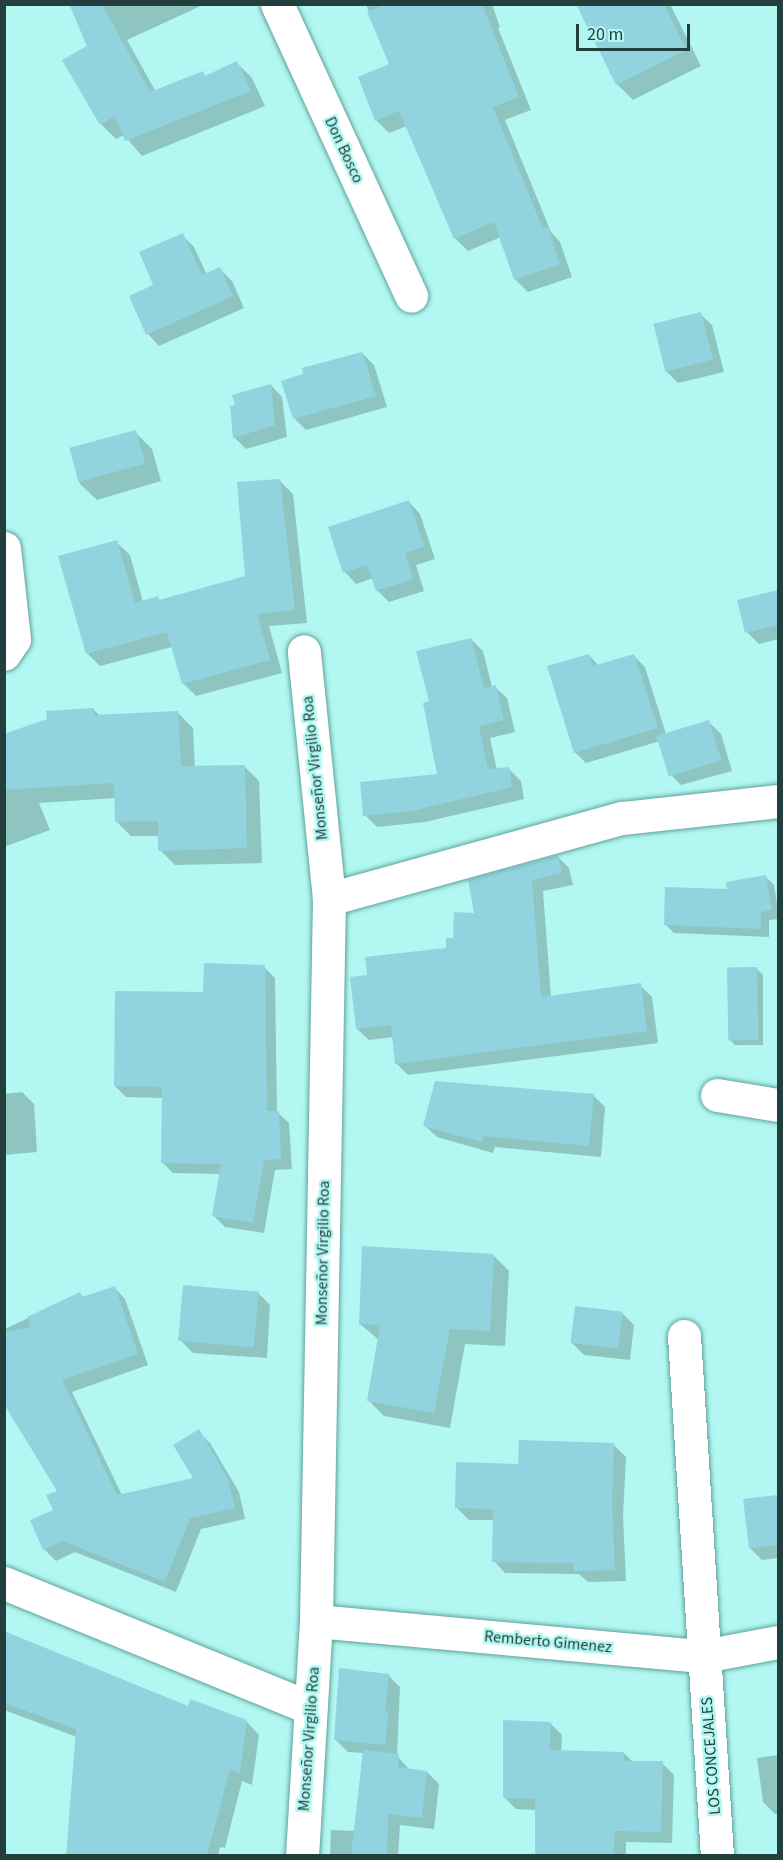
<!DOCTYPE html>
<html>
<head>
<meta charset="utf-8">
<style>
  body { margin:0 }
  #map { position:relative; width:783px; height:1860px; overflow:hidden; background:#b2f7f1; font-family:"Source Sans 3",sans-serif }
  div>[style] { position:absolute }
  .shadow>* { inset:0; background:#0003 }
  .building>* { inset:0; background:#91d4df; transform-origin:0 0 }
  .roads { filter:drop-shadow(0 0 2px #5fa29d) drop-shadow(0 0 2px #5fa29d) }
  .minor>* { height:33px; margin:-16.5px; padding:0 16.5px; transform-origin:16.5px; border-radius:16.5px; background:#fff }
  span { translate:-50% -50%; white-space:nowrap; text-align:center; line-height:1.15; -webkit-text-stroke:5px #b2f7f1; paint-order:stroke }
  .street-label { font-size:16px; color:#233f3d }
  .frame { position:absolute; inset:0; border:6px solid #233f3d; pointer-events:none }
  .scale { position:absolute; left:576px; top:24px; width:114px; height:27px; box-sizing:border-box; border:3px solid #233f3d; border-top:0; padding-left:8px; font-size:18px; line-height:21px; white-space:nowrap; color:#233f3d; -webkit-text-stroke:4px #b2f7f1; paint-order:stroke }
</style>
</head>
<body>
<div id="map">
  <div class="shadow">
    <div style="clip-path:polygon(71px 4px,205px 4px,127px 40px,156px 92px,203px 73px,206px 77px,237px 63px,252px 78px,265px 106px,142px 156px,124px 135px,116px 139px,101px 124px,89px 46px)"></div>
    <div style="clip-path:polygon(366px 4px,492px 4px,500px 27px,498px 28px,531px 110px,505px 120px,551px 232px,560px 242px,572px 277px,528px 292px,515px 279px,501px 237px,468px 251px,455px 238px,407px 126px,389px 133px,376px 120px,391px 65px)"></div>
    <div style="clip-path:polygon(577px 4px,670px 4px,701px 66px,633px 100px,617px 84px)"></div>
    <div style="clip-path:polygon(182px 235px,194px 247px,207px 275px,220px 269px,232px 281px,244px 308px,159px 346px,148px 334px,155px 286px)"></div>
    <div style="clip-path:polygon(700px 314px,712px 325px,724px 372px,678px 383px,666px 371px)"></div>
    <div style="clip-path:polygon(362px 353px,374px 365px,387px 407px,306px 430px,294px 418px)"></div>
    <div style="clip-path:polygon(271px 385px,282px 397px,287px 437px,246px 449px,234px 437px)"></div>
    <div style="clip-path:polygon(135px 432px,152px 449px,161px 481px,97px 500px,80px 484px,71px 448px)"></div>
    <div style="clip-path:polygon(279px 480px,293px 494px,307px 623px,269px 626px,282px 673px,196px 696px,183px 683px,172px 647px,100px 666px,87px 653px,116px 542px,130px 555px,143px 602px,158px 598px,161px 601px,246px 577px)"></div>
    <div style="clip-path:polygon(409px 502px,420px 514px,435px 559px,416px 565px,424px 591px,389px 602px,377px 590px,373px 578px,356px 584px,345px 572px)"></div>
    <div style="clip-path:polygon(778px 592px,778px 639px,759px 644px,747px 632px,739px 601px)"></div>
    <div style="clip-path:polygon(471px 639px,483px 651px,492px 687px,495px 687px,507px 698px,515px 732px,490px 738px,497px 770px,509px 769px,521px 781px,524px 799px,425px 822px,377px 827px,365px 815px,439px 776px,431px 702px)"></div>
    <div style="clip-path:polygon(589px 655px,599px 666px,634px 656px,645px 667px,666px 734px,709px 722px,721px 734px,732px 771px,681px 785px,669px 773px,660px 741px,586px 763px,575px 752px)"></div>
    <div style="clip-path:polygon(93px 709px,100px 716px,178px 713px,193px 728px,195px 768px,244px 766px,259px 781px,262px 863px,175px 865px,160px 850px,160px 836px,131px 836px,116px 821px,116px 798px,39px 803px,50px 830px,4px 847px,4px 736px)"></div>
    <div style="clip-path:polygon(558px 857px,569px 868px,573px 885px,543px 891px,551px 997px,640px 985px,652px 997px,658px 1043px,408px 1075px,396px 1063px,394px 1037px,369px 1040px,357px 1029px,369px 977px,447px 949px,476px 915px)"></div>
    <div style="clip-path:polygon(766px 877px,774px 885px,778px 910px,778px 919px,769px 920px,769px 937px,674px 933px,665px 924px,729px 891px)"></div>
    <div style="clip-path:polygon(264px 967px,275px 978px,277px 1112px,289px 1123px,292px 1169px,275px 1170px,264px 1233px,225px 1227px,214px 1216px,221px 1174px,173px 1173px,162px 1162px,163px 1098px,126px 1097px,115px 1086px,205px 994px)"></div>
    <div style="clip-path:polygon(757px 969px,763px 975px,763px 1045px,735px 1045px,729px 1039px)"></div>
    <div style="clip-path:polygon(22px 1092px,34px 1104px,37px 1152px,4px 1155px,4px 1094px)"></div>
    <div style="clip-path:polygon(593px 1095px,605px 1107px,601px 1157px,495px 1147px,493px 1153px,437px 1137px,425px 1126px)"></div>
    <div style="clip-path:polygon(4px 1162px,6px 1184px,4px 1185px)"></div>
    <div style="clip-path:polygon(494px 1256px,509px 1271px,505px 1346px,465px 1344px,450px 1428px,384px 1416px,368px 1400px,379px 1340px,360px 1324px)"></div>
    <div style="clip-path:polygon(114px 1287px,125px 1299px,148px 1365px,72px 1392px,122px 1495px,195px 1479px,198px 1431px,210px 1443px,239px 1492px,245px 1519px,201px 1529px,176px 1592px,75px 1552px,56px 1561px,44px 1549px,59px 1491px,4px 1363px,5px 1329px,80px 1294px,84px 1298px)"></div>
    <div style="clip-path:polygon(258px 1293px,270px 1305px,267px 1358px,193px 1353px,181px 1341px)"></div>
    <div style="clip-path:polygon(622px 1313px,634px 1325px,630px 1360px,584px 1355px,572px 1343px)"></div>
    <div style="clip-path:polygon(614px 1445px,626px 1457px,623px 1517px,626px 1581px,588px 1582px,579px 1574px,505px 1573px,494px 1561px,494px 1520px,469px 1520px,457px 1508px,520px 1465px)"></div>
    <div style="clip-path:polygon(778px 1497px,778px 1558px,762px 1560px,750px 1548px,744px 1501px)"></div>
    <div style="clip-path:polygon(4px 1633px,189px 1708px,246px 1721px,259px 1735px,252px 1785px,242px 1781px,225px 1848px,220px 1847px,218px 1856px,67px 1856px,77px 1737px,4px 1710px)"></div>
    <div style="clip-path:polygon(388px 1675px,400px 1687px,397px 1756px,410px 1770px,427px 1772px,439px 1784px,434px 1829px,400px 1825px,398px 1856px,330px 1856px,331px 1830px,356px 1831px,364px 1753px,348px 1752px,336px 1740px)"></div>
    <div style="clip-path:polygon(550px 1723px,562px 1735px,561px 1752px,624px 1753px,633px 1762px,662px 1763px,674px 1775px,672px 1843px,626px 1842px,626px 1856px,536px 1856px,537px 1810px,516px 1809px,504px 1797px)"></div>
    <div style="clip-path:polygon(778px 1755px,778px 1814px,775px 1814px,763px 1802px,757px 1758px)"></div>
  </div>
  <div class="building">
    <div style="clip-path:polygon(69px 4px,102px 4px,150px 92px,203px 71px,205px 76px,237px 61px,251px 91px,125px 141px,115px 116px,100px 125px,62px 60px,87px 46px)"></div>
    <div style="clip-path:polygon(385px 4px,482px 4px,519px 97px,493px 107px,543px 229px,548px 227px,560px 264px,514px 280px,494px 222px,454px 239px,399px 111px,375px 121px,358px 77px,389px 64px,367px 12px)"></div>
    <div style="clip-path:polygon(576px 4px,664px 4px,686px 50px,616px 85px)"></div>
    <div style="clip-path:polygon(183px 233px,202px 275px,220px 267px,233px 296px,146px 335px,129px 296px,153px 285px,139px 252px)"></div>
    <div style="left:701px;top:312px;width:49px;height:49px;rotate:76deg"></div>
    <div style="clip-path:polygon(362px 352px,376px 396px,293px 419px,281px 381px,303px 374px,302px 368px)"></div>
    <div style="clip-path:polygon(271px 384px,275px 425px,233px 438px,230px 406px,235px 405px,232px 395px)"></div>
    <div style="left:136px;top:430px;width:35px;height:69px;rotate:75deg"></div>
    <div style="clip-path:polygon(280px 479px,295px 610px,257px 614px,270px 660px,182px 684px,167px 632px,86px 654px,58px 556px,117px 540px,135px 603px,158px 596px,159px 600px,245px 576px,237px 482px)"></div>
    <div style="clip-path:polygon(409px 500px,424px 547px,405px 553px,413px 579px,376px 591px,367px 565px,343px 573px,328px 527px)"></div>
    <div style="clip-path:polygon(778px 590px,778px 625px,745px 633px,737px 600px)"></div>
    <div style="clip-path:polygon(471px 638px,484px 688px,496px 685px,504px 720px,479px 726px,488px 769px,509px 767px,512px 787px,412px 811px,363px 816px,360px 782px,437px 774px,423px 703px,429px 701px,416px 651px)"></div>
    <div style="clip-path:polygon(589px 654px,593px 666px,634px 654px,658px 728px,574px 753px,547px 666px)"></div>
    <div style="clip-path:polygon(94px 708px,94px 715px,178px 711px,181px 766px,245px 765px,247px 848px,158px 851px,158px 821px,115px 822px,114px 783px,4px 790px,4px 734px,47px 719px,46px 711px)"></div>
    <div style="left:709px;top:720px;width:42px;height:55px;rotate:73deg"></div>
    <div style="clip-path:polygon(558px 855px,562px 873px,532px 880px,541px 997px,641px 983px,647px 1031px,395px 1064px,391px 1025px,356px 1029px,350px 977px,367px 975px,365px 957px,446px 948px,446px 938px,453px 938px,454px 912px,474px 913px,468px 880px)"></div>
    <div style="clip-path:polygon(766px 875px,772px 910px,761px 912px,761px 929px,664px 925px,665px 887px,727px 889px,726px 882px)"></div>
    <div style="clip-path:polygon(204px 963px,265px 965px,267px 1111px,279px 1111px,281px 1159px,264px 1160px,253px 1223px,212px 1216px,221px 1164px,161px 1163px,162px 1087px,114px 1086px,115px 991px,203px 992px)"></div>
    <div style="left:757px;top:967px;width:73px;height:30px;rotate:89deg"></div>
    <div style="clip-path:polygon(435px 1081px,594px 1094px,589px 1146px,483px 1136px,482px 1142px,423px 1126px)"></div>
    <div style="clip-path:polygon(362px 1246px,494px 1254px,490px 1331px,450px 1329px,434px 1413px,367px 1401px,380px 1325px,359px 1324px)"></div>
    <div style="left:183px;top:1285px;width:76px;height:56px;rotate:5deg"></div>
    <div style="clip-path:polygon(115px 1286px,138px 1354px,62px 1380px,117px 1495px,193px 1478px,173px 1445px,199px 1429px,228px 1479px,235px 1508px,190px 1518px,165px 1582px,63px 1541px,43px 1550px,30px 1520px,53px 1510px,46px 1495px,57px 1491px,4px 1404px,4px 1332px,31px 1327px,27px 1317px,80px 1292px,82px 1297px)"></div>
    <div style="left:575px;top:1306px;width:48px;height:37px;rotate:7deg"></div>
    <div style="clip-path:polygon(519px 1440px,614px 1443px,612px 1504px,615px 1570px,574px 1571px,574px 1563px,492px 1562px,493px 1509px,455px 1508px,456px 1462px,518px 1464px)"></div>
    <div style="clip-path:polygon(778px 1495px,778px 1545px,749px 1548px,743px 1499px)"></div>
    <div style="clip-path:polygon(4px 1631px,188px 1706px,190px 1699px,247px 1720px,240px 1773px,230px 1769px,207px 1856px,66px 1856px,76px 1729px,4px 1703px)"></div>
    <div style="clip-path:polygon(339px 1668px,389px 1674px,385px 1711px,388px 1712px,385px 1745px,334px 1740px)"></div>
    <div style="clip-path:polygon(503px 1720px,551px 1722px,550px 1750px,624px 1752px,624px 1761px,663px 1761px,661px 1832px,615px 1831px,614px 1856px,535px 1856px,535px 1799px,503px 1798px)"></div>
    <div style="clip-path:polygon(363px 1750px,399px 1754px,398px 1767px,427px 1771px,422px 1818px,388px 1814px,387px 1856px,351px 1856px)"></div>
  </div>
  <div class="roads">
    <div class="minor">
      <div style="left:277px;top:4px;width:321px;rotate:65.3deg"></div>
      <div style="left:4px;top:548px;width:92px;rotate:83.7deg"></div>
      <div style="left:14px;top:639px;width:18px;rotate:124deg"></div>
      <div style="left:329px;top:899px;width:304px;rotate:-15.5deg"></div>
      <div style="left:622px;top:818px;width:157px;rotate:-6.2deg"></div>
      <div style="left:717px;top:1095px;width:62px;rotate:9.3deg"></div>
      <div style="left:684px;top:1336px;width:521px;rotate:86.37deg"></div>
      <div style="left:4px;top:1583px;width:331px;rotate:22.2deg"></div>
      <div style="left:316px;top:1621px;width:390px;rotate:5.2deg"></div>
      <div style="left:704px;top:1656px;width:75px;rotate:-10.7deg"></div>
      <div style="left:302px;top:1856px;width:235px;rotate:-86.6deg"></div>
      <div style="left:316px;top:1621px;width:722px;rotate:-88.97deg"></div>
      <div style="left:329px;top:899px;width:249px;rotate:-95.8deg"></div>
    </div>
  </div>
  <div class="street-label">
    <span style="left:344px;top:150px;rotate:65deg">Don Bosco</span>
    <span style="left:315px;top:768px;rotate:-96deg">Monseñor Virgilio Roa</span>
    <span style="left:323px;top:1253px;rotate:-89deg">Monseñor Virgilio Roa</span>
    <span style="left:548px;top:1642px;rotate:5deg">Remberto Gimenez</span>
    <span style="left:309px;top:1739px;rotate:-86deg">Monseñor Virgilio Roa</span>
    <span style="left:711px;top:1756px;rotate:-94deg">LOS CONCEJALES</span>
  </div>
  <div class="frame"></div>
  <div class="scale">20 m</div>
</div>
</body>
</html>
